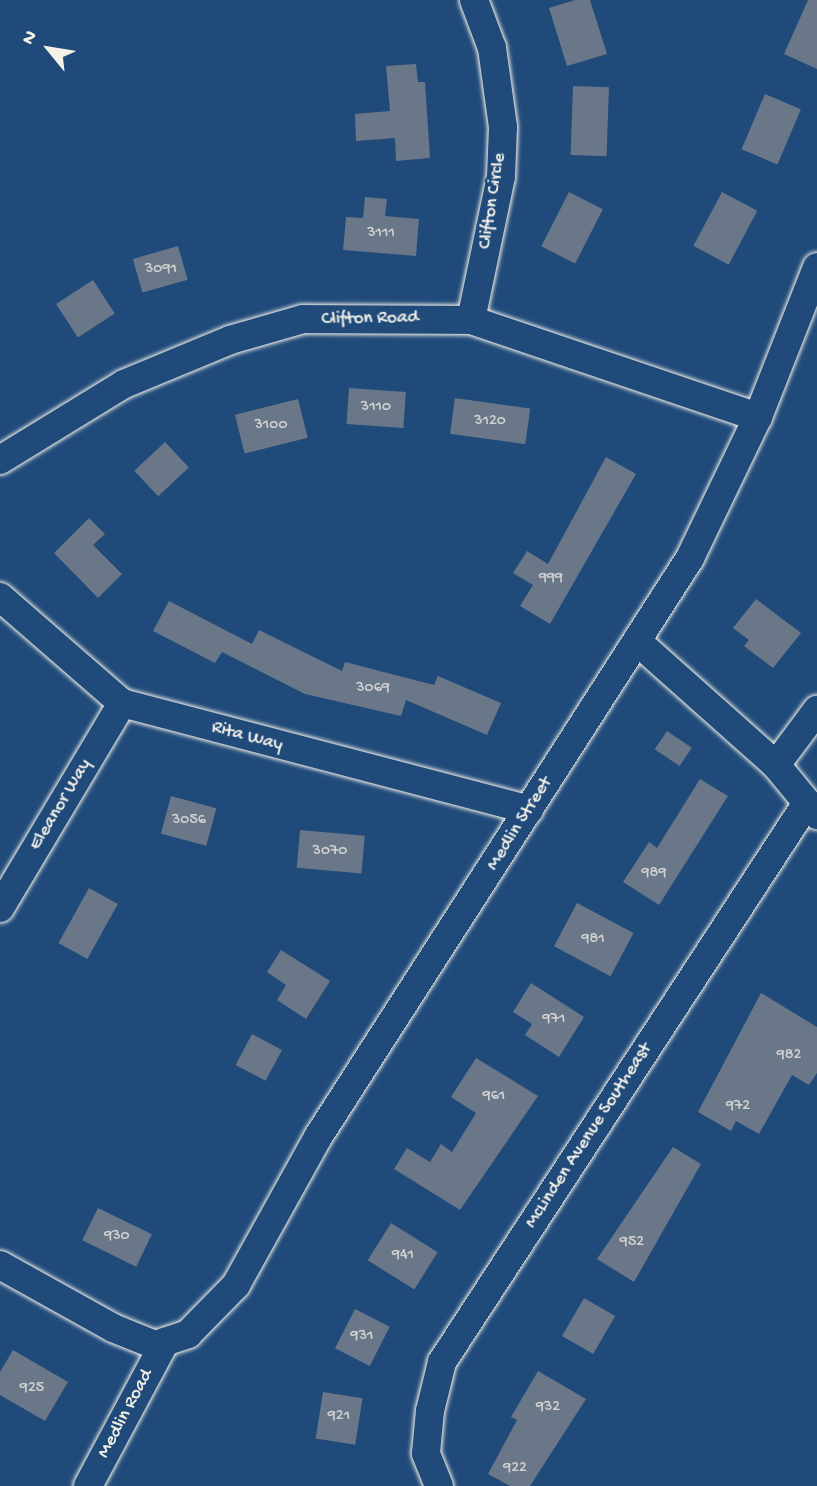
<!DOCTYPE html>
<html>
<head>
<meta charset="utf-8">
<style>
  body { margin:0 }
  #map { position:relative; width:817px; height:1486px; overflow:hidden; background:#1f4a7a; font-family:"Gochi Hand",sans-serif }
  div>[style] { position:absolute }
  .building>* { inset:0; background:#697788; transform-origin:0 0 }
  .roads { filter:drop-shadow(0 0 2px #f4f1e8) drop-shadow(0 0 2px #f4f1e8) }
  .minor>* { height:28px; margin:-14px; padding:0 14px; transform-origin:14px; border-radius:14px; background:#1f4a7a }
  span { translate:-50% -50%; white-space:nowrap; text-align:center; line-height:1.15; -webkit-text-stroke:5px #1f4a7a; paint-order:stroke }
  .number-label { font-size:16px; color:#d1d2d0 }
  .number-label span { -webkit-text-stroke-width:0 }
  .street-label { font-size:19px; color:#f4f1e8 }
  .north { position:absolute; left:14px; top:14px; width:70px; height:70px; -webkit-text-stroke:5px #1f4a7a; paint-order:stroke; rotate:300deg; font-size:19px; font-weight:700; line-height:28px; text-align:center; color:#f4f1e8 }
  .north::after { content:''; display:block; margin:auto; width:24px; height:32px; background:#f4f1e8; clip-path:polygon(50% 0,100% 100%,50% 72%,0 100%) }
</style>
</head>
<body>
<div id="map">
  <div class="building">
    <div style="clip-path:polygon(575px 0,590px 0,607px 54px,567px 66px,549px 8px)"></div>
    <div style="clip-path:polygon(808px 0,817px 0,817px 69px,784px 54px)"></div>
    <div style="clip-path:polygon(416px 64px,418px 82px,425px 82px,430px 158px,396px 161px,395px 138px,356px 141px,355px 114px,390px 111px,386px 66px)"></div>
    <div style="left:573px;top:86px;width:36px;height:69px;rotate:2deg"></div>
    <div style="left:765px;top:94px;width:39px;height:60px;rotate:23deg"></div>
    <div style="left:569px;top:192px;width:38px;height:61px;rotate:27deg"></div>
    <div style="left:722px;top:192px;width:40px;height:61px;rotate:28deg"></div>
    <div style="clip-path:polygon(365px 197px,387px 199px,385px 216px,419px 219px,416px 256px,343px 250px,346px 217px,363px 218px)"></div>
    <div style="left:178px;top:246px;width:35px;height:47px;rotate:74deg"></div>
    <div style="left:93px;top:280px;width:40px;height:44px;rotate:57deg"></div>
    <div style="left:349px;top:388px;width:57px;height:36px;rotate:4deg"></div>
    <div style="left:455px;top:398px;width:76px;height:36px;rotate:8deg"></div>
    <div style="left:298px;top:399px;width:40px;height:65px;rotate:76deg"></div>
    <div style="left:165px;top:442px;width:35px;height:42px;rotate:47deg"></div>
    <div style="clip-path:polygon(606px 457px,636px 474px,550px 624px,520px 606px,533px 585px,513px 573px,527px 551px,548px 564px)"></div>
    <div style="clip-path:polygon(89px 518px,105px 534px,93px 545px,122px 574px,98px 598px,54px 553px)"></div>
    <div style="clip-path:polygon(756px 599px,801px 633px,773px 668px,744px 646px,749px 640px,733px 628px)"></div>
    <div style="clip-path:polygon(169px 601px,252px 644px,259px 630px,342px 671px,345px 662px,434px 685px,438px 676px,501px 703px,487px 735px,406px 700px,401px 716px,305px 694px,222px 652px,215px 663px,153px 631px)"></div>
    <div style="left:667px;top:731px;width:30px;height:22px;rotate:34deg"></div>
    <div style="clip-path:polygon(700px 779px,728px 796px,659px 905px,623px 882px,649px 842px,657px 848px)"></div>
    <div style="left:171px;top:796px;width:47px;height:39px;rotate:15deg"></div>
    <div style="left:300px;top:830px;width:65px;height:38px;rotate:5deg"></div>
    <div style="left:89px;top:888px;width:33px;height:63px;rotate:29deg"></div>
    <div style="left:577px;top:903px;width:64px;height:49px;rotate:28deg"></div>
    <div style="clip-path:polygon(281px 950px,330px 981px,306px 1019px,277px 1000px,286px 985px,267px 972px)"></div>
    <div style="clip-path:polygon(531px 983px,584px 1017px,559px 1057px,525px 1035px,532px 1024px,513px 1012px)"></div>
    <div style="clip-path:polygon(761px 993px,817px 1027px,817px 1073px,809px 1085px,792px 1075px,759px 1134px,736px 1121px,731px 1131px,698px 1112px)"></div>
    <div style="left:252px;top:1034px;width:34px;height:35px;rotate:28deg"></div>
    <div style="clip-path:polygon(476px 1058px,538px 1096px,460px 1210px,394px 1169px,407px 1148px,430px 1162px,441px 1144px,452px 1152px,476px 1113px,451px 1097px)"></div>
    <div style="clip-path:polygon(673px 1147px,701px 1164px,634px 1282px,597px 1259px)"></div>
    <div style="left:98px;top:1208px;width:60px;height:36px;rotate:26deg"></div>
    <div style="left:391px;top:1223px;width:55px;height:44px;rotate:32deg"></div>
    <div style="left:584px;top:1298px;width:36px;height:44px;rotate:30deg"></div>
    <div style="left:355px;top:1309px;width:39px;height:44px;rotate:27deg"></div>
    <div style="clip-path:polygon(13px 1350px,68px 1382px,45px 1421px,0 1395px,0 1372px)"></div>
    <div style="clip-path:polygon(538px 1371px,586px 1399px,530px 1486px,510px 1486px,488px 1474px,517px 1420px,511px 1417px)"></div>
    <div style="left:323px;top:1392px;width:40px;height:47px;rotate:9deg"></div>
  </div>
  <div class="roads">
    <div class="minor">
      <div style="left:471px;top:320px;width:146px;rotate:-78.2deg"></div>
      <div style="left:501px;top:177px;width:50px;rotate:-87.7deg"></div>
      <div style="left:503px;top:127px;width:80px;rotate:-97.9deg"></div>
      <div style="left:492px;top:48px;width:51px;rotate:-110.6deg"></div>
      <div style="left:0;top:460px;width:145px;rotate:-31.5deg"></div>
      <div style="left:124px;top:384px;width:115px;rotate:-22.5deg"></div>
      <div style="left:230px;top:340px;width:76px;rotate:-16deg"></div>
      <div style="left:303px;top:319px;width:168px;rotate:0.3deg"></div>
      <div style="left:471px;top:320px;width:303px;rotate:18.7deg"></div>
      <div style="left:0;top:597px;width:162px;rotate:41deg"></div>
      <div style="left:122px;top:703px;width:421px;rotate:14.7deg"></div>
      <div style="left:639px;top:643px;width:183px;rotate:41.7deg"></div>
      <div style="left:776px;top:765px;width:65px;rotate:50.6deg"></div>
      <div style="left:776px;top:765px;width:69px;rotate:-53.3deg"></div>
      <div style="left:0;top:908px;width:239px;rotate:-59.2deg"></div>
      <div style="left:0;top:1265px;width:129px;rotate:29.1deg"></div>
      <div style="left:113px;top:1328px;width:45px;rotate:22deg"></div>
      <div style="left:155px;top:1345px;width:35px;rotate:-18deg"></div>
      <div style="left:188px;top:1334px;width:69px;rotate:-45.6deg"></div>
      <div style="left:236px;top:1285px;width:169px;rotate:-61deg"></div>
      <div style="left:318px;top:1137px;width:688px;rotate:-57.28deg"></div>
      <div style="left:690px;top:558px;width:157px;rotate:-64.3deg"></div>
      <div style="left:758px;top:417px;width:161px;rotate:-68.5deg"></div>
      <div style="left:88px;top:1486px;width:163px;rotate:-61.9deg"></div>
      <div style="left:439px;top:1486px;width:35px;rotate:-112deg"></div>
      <div style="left:426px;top:1453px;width:42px;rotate:-84.6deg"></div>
      <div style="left:430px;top:1411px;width:50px;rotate:-76.2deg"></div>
      <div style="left:442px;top:1362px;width:668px;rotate:-56.86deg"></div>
    </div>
  </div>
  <div class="number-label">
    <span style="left:381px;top:234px">3111</span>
    <span style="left:161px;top:270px">3091</span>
    <span style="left:376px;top:408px">3110</span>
    <span style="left:490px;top:422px">3120</span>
    <span style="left:271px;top:426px">3100</span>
    <span style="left:551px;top:579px">999</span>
    <span style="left:373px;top:689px">3069</span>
    <span style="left:189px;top:821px">3056</span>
    <span style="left:330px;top:852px">3070</span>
    <span style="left:654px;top:874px">989</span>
    <span style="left:593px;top:940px">981</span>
    <span style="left:554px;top:1020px">971</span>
    <span style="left:789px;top:1056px">982</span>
    <span style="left:494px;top:1097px">961</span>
    <span style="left:738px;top:1107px">972</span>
    <span style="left:117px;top:1237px">930</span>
    <span style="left:632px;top:1243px">952</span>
    <span style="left:403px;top:1256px">941</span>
    <span style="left:362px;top:1337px">931</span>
    <span style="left:32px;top:1389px">925</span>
    <span style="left:548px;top:1408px">932</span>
    <span style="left:339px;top:1417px">921</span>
    <span style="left:515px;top:1469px">922</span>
  </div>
  <div class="street-label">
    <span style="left:493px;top:201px;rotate:-81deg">Clifton Circle</span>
    <span style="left:370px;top:319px;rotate:-1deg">Clifton Road</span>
    <span style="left:247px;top:737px;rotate:15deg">Rita Way</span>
    <span style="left:61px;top:805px;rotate:-59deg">Eleanor Way</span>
    <span style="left:520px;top:824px;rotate:-58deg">Medlin Street</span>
    <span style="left:589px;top:1136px;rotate:-57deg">McLinden Avenue Southeast</span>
    <span style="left:126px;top:1414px;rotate:-62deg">Medlin Road</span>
  </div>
  <div class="north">N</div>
</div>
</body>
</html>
